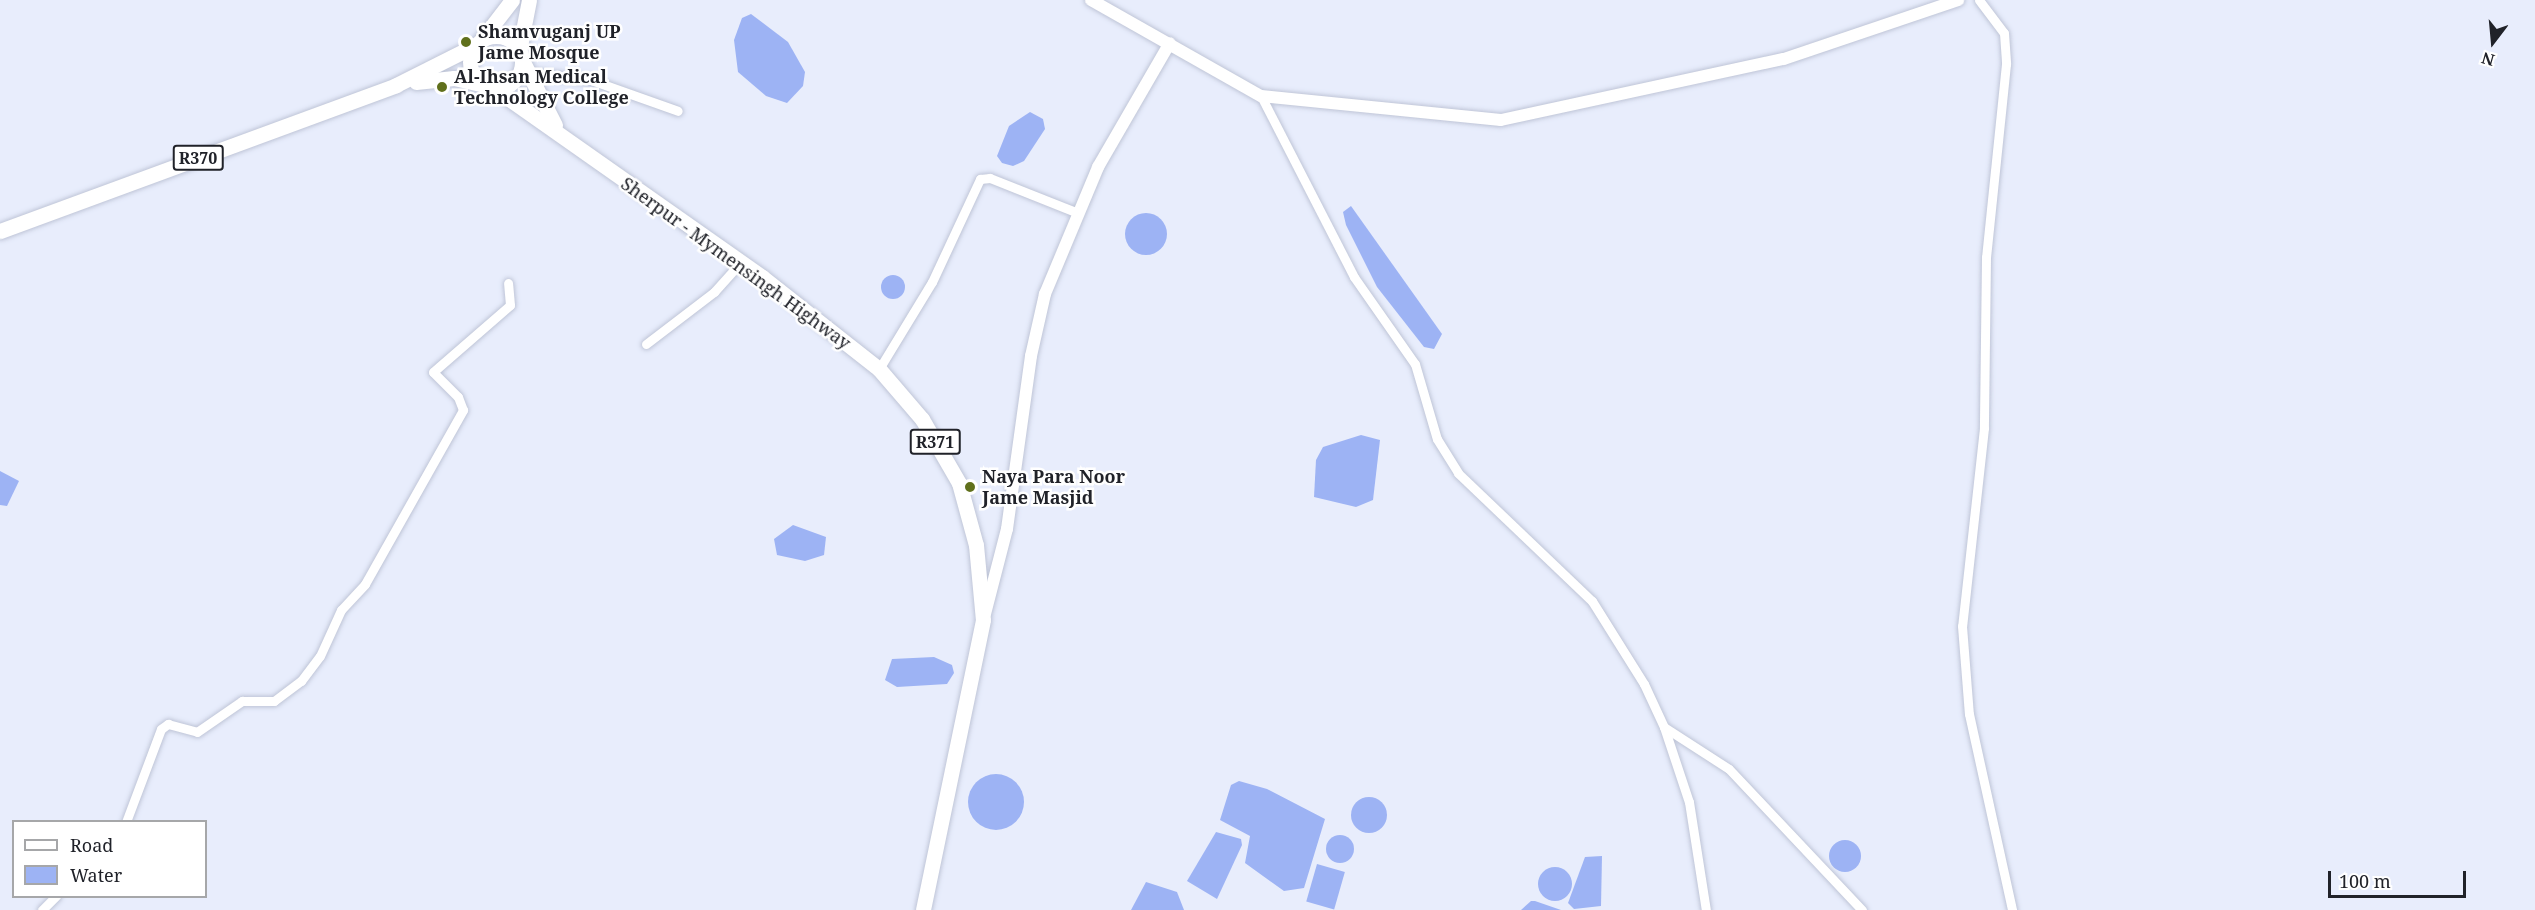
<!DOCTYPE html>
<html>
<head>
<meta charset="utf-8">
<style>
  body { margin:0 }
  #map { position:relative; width:2535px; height:910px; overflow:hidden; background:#e8edfc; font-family:"Noto Serif",serif }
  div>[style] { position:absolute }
  .water>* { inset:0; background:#9db3f4; transform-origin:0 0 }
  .round { border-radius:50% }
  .roads { filter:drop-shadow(0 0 2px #bfc5d7) drop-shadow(0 0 2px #bfc5d7) }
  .minor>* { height:9px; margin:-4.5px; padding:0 4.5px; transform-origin:4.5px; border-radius:4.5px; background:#fff }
  .tertiary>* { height:12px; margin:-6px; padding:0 6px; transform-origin:6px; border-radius:6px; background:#fff }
  .primary>* { height:15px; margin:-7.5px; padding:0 7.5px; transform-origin:7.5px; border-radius:7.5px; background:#fff }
  .primary>.ring { margin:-7.5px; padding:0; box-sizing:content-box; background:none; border:15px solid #fff; border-radius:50% }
  .dots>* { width:16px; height:16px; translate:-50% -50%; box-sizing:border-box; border:3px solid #fff; border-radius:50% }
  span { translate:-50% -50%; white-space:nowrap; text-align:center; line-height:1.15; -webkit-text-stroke:5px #fff; paint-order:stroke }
  .shield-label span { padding:2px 4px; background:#fff; border:2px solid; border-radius:4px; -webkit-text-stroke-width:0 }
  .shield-label { font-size:16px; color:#202229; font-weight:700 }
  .poi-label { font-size:18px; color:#202229; font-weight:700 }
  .left { translate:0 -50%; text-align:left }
  .street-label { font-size:18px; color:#202229 }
  .legend { position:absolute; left:12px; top:820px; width:195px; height:78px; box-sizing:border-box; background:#fff; border:2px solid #a6a7a9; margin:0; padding:8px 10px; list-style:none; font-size:18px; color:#202229 }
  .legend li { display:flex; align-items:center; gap:12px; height:30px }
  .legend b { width:30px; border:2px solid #a6a7a9 }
  .north { position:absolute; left:2463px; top:12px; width:60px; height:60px; -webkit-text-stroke:4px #fff; paint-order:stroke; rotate:196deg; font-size:16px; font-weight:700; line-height:24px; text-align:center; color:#202229 }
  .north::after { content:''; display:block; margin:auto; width:21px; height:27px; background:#202229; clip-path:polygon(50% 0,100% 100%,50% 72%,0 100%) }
  .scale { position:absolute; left:2328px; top:871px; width:138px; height:27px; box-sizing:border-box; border:3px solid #202229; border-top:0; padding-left:8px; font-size:18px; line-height:21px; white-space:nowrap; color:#202229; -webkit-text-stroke:4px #fff; paint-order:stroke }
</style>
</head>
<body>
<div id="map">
  <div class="water">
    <div style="clip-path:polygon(751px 14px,788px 42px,805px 72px,803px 86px,787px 103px,766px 96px,738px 72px,734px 40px,742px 18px)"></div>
    <div style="clip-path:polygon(1030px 112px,1043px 119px,1045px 129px,1024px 161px,1013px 166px,1002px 163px,997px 156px,1009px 126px)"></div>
    <div style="clip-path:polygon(1351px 206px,1442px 334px,1434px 349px,1424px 347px,1377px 287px,1346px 225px,1343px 212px)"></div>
    <div class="round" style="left:1125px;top:213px;width:42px;height:42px"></div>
    <div class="round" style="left:881px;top:275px;width:24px;height:24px"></div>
    <div style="clip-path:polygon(1361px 435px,1380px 440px,1373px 500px,1356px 507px,1314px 497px,1316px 460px,1323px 447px)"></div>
    <div style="clip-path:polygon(0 471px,19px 481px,7px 506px,0 505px)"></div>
    <div style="clip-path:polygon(793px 525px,826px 537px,824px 555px,805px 561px,777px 555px,774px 539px)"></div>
    <div style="clip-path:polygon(934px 657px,952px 665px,954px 673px,947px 684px,897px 687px,885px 680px,892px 659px)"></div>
    <div class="round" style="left:968px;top:774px;width:56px;height:56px"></div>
    <div style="clip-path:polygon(1239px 781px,1267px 789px,1325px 819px,1304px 888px,1284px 891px,1245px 863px,1250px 836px,1220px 820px,1231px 785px)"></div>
    <div class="round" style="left:1351px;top:797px;width:36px;height:36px"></div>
    <div style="clip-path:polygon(1216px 832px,1241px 839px,1242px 845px,1217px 899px,1187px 881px)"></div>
    <div class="round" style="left:1326px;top:835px;width:28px;height:28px"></div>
    <div class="round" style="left:1829px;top:840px;width:32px;height:32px"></div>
    <div style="clip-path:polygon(1602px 856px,1601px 906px,1574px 909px,1568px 903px,1585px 857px)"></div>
    <div style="left:1317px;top:864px;width:29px;height:39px;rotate:16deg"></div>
    <div class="round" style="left:1538px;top:867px;width:34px;height:34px"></div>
    <div style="clip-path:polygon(1146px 882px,1177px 892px,1184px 910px,1131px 910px)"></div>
    <div style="clip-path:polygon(1531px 901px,1535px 901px,1561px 910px,1521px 910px)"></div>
  </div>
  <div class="roads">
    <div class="minor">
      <div style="left:1979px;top:0;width:41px;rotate:52.9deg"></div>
      <div style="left:2004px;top:33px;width:31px;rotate:86deg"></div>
      <div style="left:2006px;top:64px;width:194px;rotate:95.9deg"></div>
      <div style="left:1986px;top:257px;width:171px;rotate:90.7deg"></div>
      <div style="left:1984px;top:428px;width:199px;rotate:96.3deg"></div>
      <div style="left:1962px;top:626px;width:88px;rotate:85.5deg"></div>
      <div style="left:1969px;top:714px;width:201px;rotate:77.6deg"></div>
      <div style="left:527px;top:72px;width:64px;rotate:7.1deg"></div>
      <div style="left:591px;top:80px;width:92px;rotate:19.6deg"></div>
      <div style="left:1261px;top:96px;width:203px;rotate:62.8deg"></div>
      <div style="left:1354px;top:277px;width:106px;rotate:55deg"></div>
      <div style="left:1415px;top:364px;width:78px;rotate:73.7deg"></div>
      <div style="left:1437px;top:439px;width:40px;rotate:58deg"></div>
      <div style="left:1458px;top:473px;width:185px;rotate:43.7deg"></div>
      <div style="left:1592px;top:601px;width:98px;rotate:57.9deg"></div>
      <div style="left:1644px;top:684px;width:47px;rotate:65.1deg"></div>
      <div style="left:1664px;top:727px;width:77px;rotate:32.9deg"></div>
      <div style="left:1729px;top:769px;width:194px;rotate:46.7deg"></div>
      <div style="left:646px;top:344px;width:86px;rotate:-37.4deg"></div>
      <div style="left:714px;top:292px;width:40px;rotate:-48deg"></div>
      <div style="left:879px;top:369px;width:102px;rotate:-58.7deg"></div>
      <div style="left:932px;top:282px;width:114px;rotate:-65deg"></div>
      <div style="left:980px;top:179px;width:10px;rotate:-6deg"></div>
      <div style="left:990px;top:178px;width:95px;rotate:21.7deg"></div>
      <div style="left:1664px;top:727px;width:79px;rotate:71.6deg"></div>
      <div style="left:1689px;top:802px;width:109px;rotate:81.1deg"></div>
      <div style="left:126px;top:822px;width:99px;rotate:-69.4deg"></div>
      <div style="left:161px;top:729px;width:9px;rotate:-36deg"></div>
      <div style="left:168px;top:724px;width:30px;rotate:15deg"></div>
      <div style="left:197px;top:732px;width:55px;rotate:-34.6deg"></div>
      <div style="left:242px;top:701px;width:32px"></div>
      <div style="left:274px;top:701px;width:34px;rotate:-37deg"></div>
      <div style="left:301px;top:681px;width:31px;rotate:-53deg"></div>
      <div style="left:320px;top:656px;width:51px;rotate:-65.5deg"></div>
      <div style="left:341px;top:610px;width:35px;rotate:-47deg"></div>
      <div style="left:365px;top:584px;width:200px;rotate:-60.6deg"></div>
      <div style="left:463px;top:410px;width:14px;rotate:-111deg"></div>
      <div style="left:458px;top:397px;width:35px;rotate:-135deg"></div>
      <div style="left:433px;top:372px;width:102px;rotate:-41deg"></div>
      <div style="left:510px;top:305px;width:22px;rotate:-95deg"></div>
      <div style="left:42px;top:910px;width:20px;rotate:-45deg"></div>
    </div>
    <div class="tertiary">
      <div style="left:1091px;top:0;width:195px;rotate:29.5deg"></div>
      <div style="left:1261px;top:96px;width:241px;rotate:5.7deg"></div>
      <div style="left:1501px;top:120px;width:289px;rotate:-12.2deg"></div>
      <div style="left:1784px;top:59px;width:184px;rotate:-18.7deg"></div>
      <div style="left:985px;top:614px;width:88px;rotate:-75.5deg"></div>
      <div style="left:1007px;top:529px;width:175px;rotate:-82.1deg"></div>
      <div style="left:1031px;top:356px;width:64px;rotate:-77.3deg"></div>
      <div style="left:1045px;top:294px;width:138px;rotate:-67.3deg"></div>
      <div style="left:1098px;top:167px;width:143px;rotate:-59.9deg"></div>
    </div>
    <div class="primary">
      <div class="ring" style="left:470px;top:36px;width:37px;height:37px"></div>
      <div style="left:482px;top:39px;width:49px;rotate:-52.4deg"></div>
      <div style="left:519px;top:51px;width:52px;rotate:-78.9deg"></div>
      <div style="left:522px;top:60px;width:73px;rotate:63.1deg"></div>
      <div style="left:416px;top:82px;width:38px;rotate:-6deg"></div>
      <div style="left:454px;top:78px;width:28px;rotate:13deg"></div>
      <div style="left:492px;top:87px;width:330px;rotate:35.1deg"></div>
      <div style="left:762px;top:277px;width:149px;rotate:38.2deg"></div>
      <div style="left:879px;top:369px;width:66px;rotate:49.3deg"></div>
      <div style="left:922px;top:419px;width:74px;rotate:60deg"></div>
      <div style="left:959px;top:483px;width:64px;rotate:74.7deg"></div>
      <div style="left:976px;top:545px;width:75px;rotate:84.7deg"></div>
      <div style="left:983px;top:620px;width:296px;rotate:101.7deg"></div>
      <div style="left:0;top:231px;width:422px;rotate:-20.2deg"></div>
      <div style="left:396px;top:85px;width:89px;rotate:-26.6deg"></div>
    </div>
  </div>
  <div class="dots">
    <div style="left:466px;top:42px;background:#60701c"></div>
    <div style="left:442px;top:87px;background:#60701c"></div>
    <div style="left:970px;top:487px;background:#60701c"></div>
  </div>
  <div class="shield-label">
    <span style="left:198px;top:158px">R370</span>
    <span style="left:935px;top:442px">R371</span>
  </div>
  <div class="poi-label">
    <span class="left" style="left:478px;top:42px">Shamvuganj UP<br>Jame Mosque</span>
    <span class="left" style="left:454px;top:87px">Al-Ihsan Medical<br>Technology College</span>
    <span class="left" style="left:982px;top:487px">Naya Para Noor<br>Jame Masjid</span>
  </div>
  <div class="street-label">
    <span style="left:736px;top:263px;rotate:36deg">Sherpur - Mymensingh Highway</span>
  </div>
  <ul class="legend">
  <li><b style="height:8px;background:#fff"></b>Road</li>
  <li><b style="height:16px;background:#9db3f4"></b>Water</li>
  </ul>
  <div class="north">N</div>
  <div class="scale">100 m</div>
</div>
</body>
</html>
